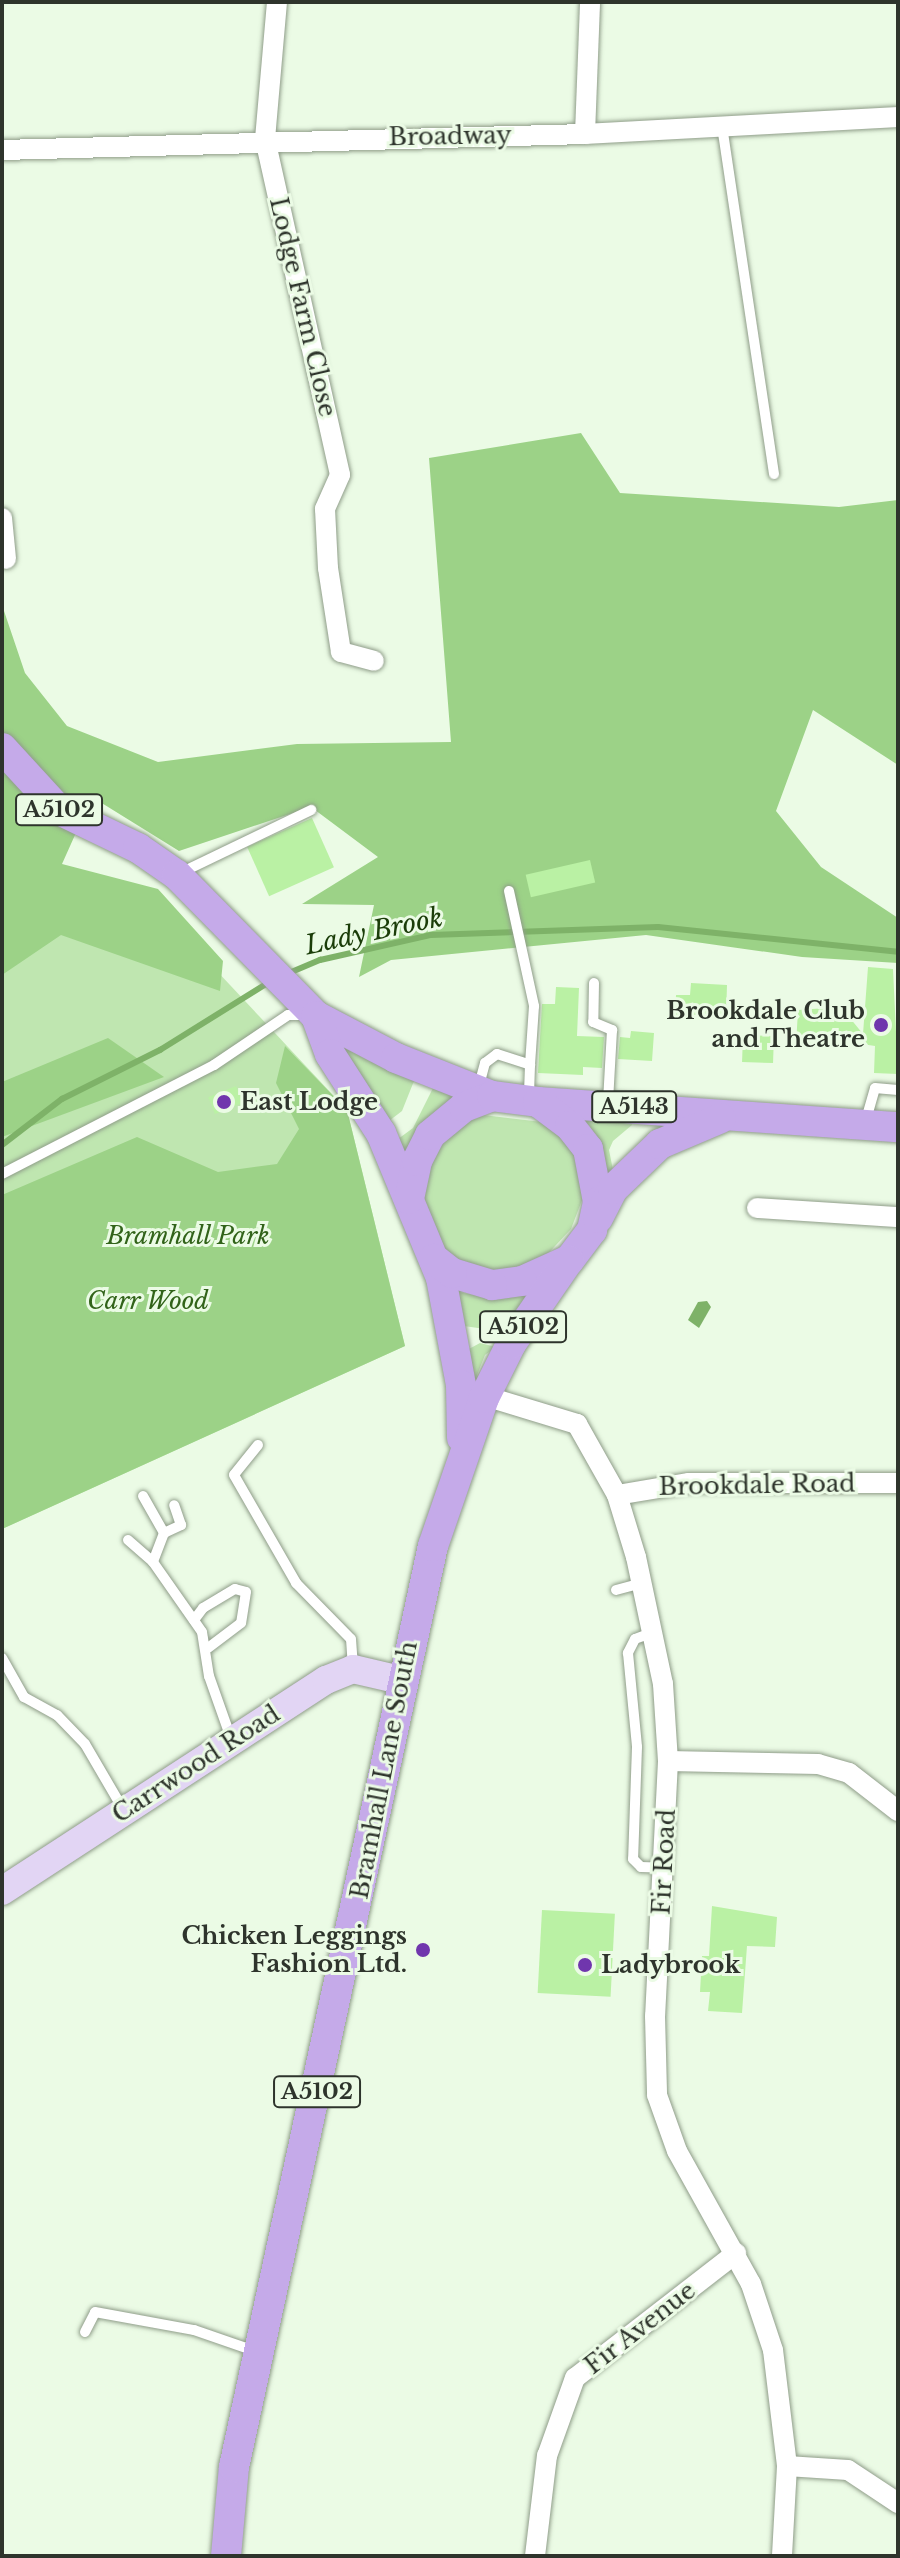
<!DOCTYPE html>
<html>
<head>
<meta charset="utf-8">
<style>
  body { margin:0 }
  #map { position:relative; width:900px; height:2558px; overflow:hidden; background:#ebfbe5; font-family:"Libre Baskerville",serif }
  div>[style] { position:absolute }
  .green>* { inset:0; background:#bfe6b0 }
  .forest>* { inset:0; background:#9cd287 }
  .water>* { inset:0; background:#7eb268 }
  .stream>* { height:6px; margin:-3px; padding:0 3px; transform-origin:3px; border-radius:3px; background:#7eb268 }
  .building>* { inset:0; background:#baf1a4; transform-origin:0 0 }
  .roads { filter:drop-shadow(0 0 2px #8f9d89) drop-shadow(0 0 2px #8f9d89) }
  .lane>* { height:10px; margin:-5px; padding:0 5px; transform-origin:5px; border-radius:5px; background:#fff }
  .street>* { height:20px; margin:-10px; padding:0 10px; transform-origin:10px; border-radius:10px; background:#fff }
  .secondary>* { height:28px; margin:-14px; padding:0 14px; transform-origin:14px; border-radius:14px; background:#e2d5f4 }
  .primary>* { height:30px; margin:-15px; padding:0 15px; transform-origin:15px; border-radius:15px; background:#c5aae9 }
  .dots>* { width:22px; height:22px; translate:-50% -50%; box-sizing:border-box; border:4px solid #ebfbe5; border-radius:50% }
  span { translate:-50% -50%; white-space:nowrap; text-align:center; line-height:1.15; -webkit-text-stroke:6px #ebfbe5; paint-order:stroke }
  .shield-label span { padding:2px 6px; background:#ebfbe5; border:2px solid; border-radius:6px; -webkit-text-stroke-width:0 }
  .shield-label { font-size:22px; color:#2e342c; font-weight:700 }
  .street-label { font-size:24px; color:#2e342c }
  .poi-label { font-size:24px; color:#2e342c; font-weight:700 }
  .right { translate:-100% -50%; text-align:right }
  .left { translate:0 -50%; text-align:left }
  .park-label { font-size:24px; color:#316319; font-style:italic }
  .water-label { font-size:26px; color:#1b3d09; font-style:italic }
  .frame { position:absolute; inset:0; border:4px solid #2e342c; pointer-events:none }
</style>
</head>
<body>
<div id="map">
  <div class="green">
    <div style="clip-path:polygon(2px 847px,142px 891px,347px 1110px,405px 1346px,2px 1529px)"></div>
    <div style="clip-path:polygon(353px 1044px,414px 1081px,402px 1111px,389px 1121px,341px 1056px)"></div>
    <div style="clip-path:polygon(434px 1086px,457px 1094px,414px 1136px,402px 1156px,394px 1142px,413px 1128px)"></div>
    <div style="clip-path:polygon(483px 1115px,542px 1122px,560px 1133px,574px 1151px,584px 1195px,571px 1229px,541px 1261px,510px 1275px,451px 1260px,425px 1212px,422px 1165px,457px 1121px)"></div>
    <div style="clip-path:polygon(580px 1116px,632px 1118px,632px 1125px,613px 1141px,609px 1150px,613px 1170px,607px 1174px)"></div>
    <div style="clip-path:polygon(458px 1292px,485px 1297px,532px 1292px,506px 1332px,464px 1326px)"></div>
    <div style="clip-path:polygon(480px 1343px,496px 1347px,485px 1355px,475px 1380px,467px 1350px)"></div>
  </div>
  <div class="forest">
    <div style="clip-path:polygon(581px 433px,620px 493px,839px 507px,898px 500px,898px 765px,813px 710px,776px 811px,821px 867px,898px 918px,898px 963px,802px 957px,646px 935px,391px 960px,359px 977px,374px 905px,302px 904px,378px 857px,311px 807px,179px 851px,92px 797px,62px 864px,158px 889px,223px 961px,220px 991px,61px 935px,2px 975px,2px 605px,25px 673px,67px 726px,158px 762px,297px 744px,451px 742px,429px 458px)"></div>
    <div style="clip-path:polygon(108px 1038px,164px 1077px,2px 1137px,2px 1082px)"></div>
    <div style="clip-path:polygon(285px 1046px,347px 1110px,405px 1346px,2px 1529px,2px 1195px,137px 1137px,218px 1172px,277px 1164px,299px 1129px,276px 1083px)"></div>
  </div>
  <div class="water">
    <div style="clip-path:polygon(698px 1302px,707px 1301px,711px 1307px,699px 1328px,688px 1320px)"></div>
  </div>
  <div class="stream">
    <div style="left:289px;top:973px;width:34px;rotate:-23deg"></div>
    <div style="left:320px;top:960px;width:114px;rotate:-12.7deg"></div>
    <div style="left:431px;top:935px;width:227px;rotate:-2deg"></div>
    <div style="left:658px;top:927px;width:241px;rotate:5.9deg"></div>
    <div style="left:2px;top:1145px;width:76px;rotate:-37.5deg"></div>
    <div style="left:62px;top:1099px;width:110px;rotate:-26.6deg"></div>
    <div style="left:160px;top:1050px;width:131px;rotate:-31.9deg"></div>
  </div>
  <div class="building">
    <div style="left:312px;top:818px;width:54px;height:71px;rotate:66deg"></div>
    <div style="left:590px;top:860px;width:23px;height:66px;rotate:77deg"></div>
    <div style="clip-path:polygon(868px 967px,893px 969px,898px 1074px,874px 1073px,875px 1046px,862px 1044px,863px 1039px,826px 1037px,826px 1047px,796px 1045px,798px 1010px,841px 1007px,863px 1034px)"></div>
    <div style="clip-path:polygon(691px 983px,727px 985px,726px 1018px,675px 1016px,676px 995px,690px 995px)"></div>
    <div style="clip-path:polygon(556px 987px,579px 988px,577px 1036px,604px 1037px,602px 1068px,583px 1067px,583px 1075px,538px 1073px,542px 1004px,555px 1004px)"></div>
    <div style="clip-path:polygon(631px 1031px,654px 1033px,652px 1061px,618px 1059px,620px 1037px,630px 1038px)"></div>
    <div style="left:743px;top:1035px;width:31px;height:27px;rotate:2deg"></div>
    <div style="left:236px;top:1086px;width:18px;height:30px;rotate:68deg"></div>
    <div style="clip-path:polygon(712px 1906px,777px 1917px,775px 1947px,747px 1946px,742px 2013px,708px 2011px,710px 1992px,700px 1992px,702px 1956px,709px 1956px)"></div>
    <div style="left:542px;top:1910px;width:73px;height:83px;rotate:3deg"></div>
  </div>
  <div class="roads">
    <div class="lane">
      <div style="left:722px;top:126px;width:352px;rotate:81.5deg"></div>
      <div style="left:178px;top:874px;width:148px;rotate:-25.7deg"></div>
      <div style="left:509px;top:891px;width:118px;rotate:77.7deg"></div>
      <div style="left:534px;top:1006px;width:59px;rotate:93.9deg"></div>
      <div style="left:594px;top:983px;width:39px;rotate:91deg"></div>
      <div style="left:593px;top:1022px;width:21px;rotate:23deg"></div>
      <div style="left:612px;top:1030px;width:72px;rotate:93.2deg"></div>
      <div style="left:478px;top:1089px;width:27px;rotate:-75deg"></div>
      <div style="left:485px;top:1063px;width:15px;rotate:-37deg"></div>
      <div style="left:497px;top:1054px;width:35px;rotate:18deg"></div>
      <div style="left:530px;top:1065px;width:34px;rotate:92deg"></div>
      <div style="left:865px;top:1123px;width:36px;rotate:-74deg"></div>
      <div style="left:875px;top:1088px;width:23px;rotate:5deg"></div>
      <div style="left:2px;top:1174px;width:238px;rotate:-27.2deg"></div>
      <div style="left:214px;top:1065px;width:89px;rotate:-34deg"></div>
      <div style="left:288px;top:1015px;width:18px"></div>
      <div style="left:258px;top:1445px;width:38px;rotate:129deg"></div>
      <div style="left:234px;top:1475px;width:125px;rotate:60.1deg"></div>
      <div style="left:296px;top:1583px;width:78px;rotate:45.5deg"></div>
      <div style="left:351px;top:1639px;width:28px;rotate:86deg"></div>
      <div style="left:143px;top:1496px;width:43px;rotate:60.4deg"></div>
      <div style="left:164px;top:1533px;width:31px;rotate:111deg"></div>
      <div style="left:153px;top:1562px;width:85px;rotate:55deg"></div>
      <div style="left:202px;top:1632px;width:45px;rotate:81deg"></div>
      <div style="left:209px;top:1676px;width:66px;rotate:70.5deg"></div>
      <div style="left:164px;top:1533px;width:19px;rotate:-25deg"></div>
      <div style="left:181px;top:1525px;width:21px;rotate:-109deg"></div>
      <div style="left:128px;top:1540px;width:33px;rotate:41deg"></div>
      <div style="left:616px;top:1590px;width:27px;rotate:-15deg"></div>
      <div style="left:194px;top:1620px;width:15px;rotate:-53deg"></div>
      <div style="left:203px;top:1608px;width:37px;rotate:-31deg"></div>
      <div style="left:235px;top:1589px;width:11px;rotate:15deg"></div>
      <div style="left:246px;top:1592px;width:31px;rotate:99deg"></div>
      <div style="left:241px;top:1623px;width:41px;rotate:142.9deg"></div>
      <div style="left:654px;top:1632px;width:20px;rotate:160deg"></div>
      <div style="left:635px;top:1639px;width:16px;rotate:117deg"></div>
      <div style="left:628px;top:1653px;width:94px;rotate:84.5deg"></div>
      <div style="left:637px;top:1747px;width:112px;rotate:92deg"></div>
      <div style="left:633px;top:1859px;width:11px;rotate:45deg"></div>
      <div style="left:641px;top:1867px;width:23px;rotate:2deg"></div>
      <div style="left:2px;top:1658px;width:45px;rotate:60.6deg"></div>
      <div style="left:24px;top:1697px;width:38px;rotate:29deg"></div>
      <div style="left:57px;top:1715px;width:40px;rotate:46deg"></div>
      <div style="left:85px;top:1744px;width:75px;rotate:59.7deg"></div>
      <div style="left:85px;top:2332px;width:22px;rotate:-63deg"></div>
      <div style="left:95px;top:2312px;width:101px;rotate:10.3deg"></div>
      <div style="left:194px;top:2330px;width:65px;rotate:19deg"></div>
    </div>
    <div class="street">
      <div style="left:277px;top:2px;width:138px;rotate:95deg"></div>
      <div style="left:265px;top:139px;width:344px;rotate:77.4deg"></div>
      <div style="left:340px;top:475px;width:37px;rotate:114deg"></div>
      <div style="left:325px;top:509px;width:59px;rotate:87.1deg"></div>
      <div style="left:328px;top:568px;width:85px;rotate:81.2deg"></div>
      <div style="left:341px;top:652px;width:34px;rotate:15deg"></div>
      <div style="left:585px;top:134px;width:132px;rotate:-87.8deg"></div>
      <div style="left:2px;top:150px;width:583px;rotate:-1.57deg"></div>
      <div style="left:585px;top:134px;width:313px;rotate:-3.1deg"></div>
      <div style="left:2px;top:518px;width:41px;rotate:84.4deg"></div>
      <div style="left:757px;top:1208px;width:141px;rotate:3.7deg"></div>
      <div style="left:475px;top:1393px;width:107px;rotate:16.9deg"></div>
      <div style="left:577px;top:1424px;width:81px;rotate:60.6deg"></div>
      <div style="left:617px;top:1495px;width:65px;rotate:73deg"></div>
      <div style="left:636px;top:1557px;width:130px;rotate:78deg"></div>
      <div style="left:663px;top:1684px;width:77px;rotate:86.3deg"></div>
      <div style="left:668px;top:1761px;width:255px;rotate:92.9deg"></div>
      <div style="left:655px;top:2016px;width:79px;rotate:88.5deg"></div>
      <div style="left:657px;top:2095px;width:59px;rotate:70.3deg"></div>
      <div style="left:677px;top:2151px;width:152px;rotate:60.9deg"></div>
      <div style="left:751px;top:2284px;width:70px;rotate:71.6deg"></div>
      <div style="left:773px;top:2350px;width:117px;rotate:83.1deg"></div>
      <div style="left:787px;top:2466px;width:90px;rotate:93.2deg"></div>
      <div style="left:617px;top:1495px;width:73px;rotate:-9.5deg"></div>
      <div style="left:689px;top:1483px;width:209px"></div>
      <div style="left:668px;top:1761px;width:150px;rotate:1.1deg"></div>
      <div style="left:818px;top:1764px;width:32px;rotate:16deg"></div>
      <div style="left:849px;top:1773px;width:62px;rotate:37.8deg"></div>
      <div style="left:787px;top:2466px;width:61px;rotate:3.8deg"></div>
      <div style="left:848px;top:2470px;width:60px;rotate:33.4deg"></div>
      <div style="left:535px;top:2556px;width:101px;rotate:-83.2deg"></div>
      <div style="left:547px;top:2456px;width:83px;rotate:-70.3deg"></div>
      <div style="left:575px;top:2378px;width:204px;rotate:-37.8deg"></div>
    </div>
    <div class="secondary">
      <div style="left:2px;top:1891px;width:387px;rotate:-33.1deg"></div>
      <div style="left:326px;top:1680px;width:29px;rotate:-22deg"></div>
      <div style="left:353px;top:1669px;width:48px;rotate:13.2deg"></div>
    </div>
    <div class="primary">
      <div style="left:2px;top:748px;width:84px;rotate:47.4deg"></div>
      <div style="left:59px;top:810px;width:88px;rotate:25.7deg"></div>
      <div style="left:138px;top:848px;width:47px;rotate:34.7deg"></div>
      <div style="left:177px;top:875px;width:198px;rotate:45.4deg"></div>
      <div style="left:316px;top:1016px;width:90px;rotate:27.7deg"></div>
      <div style="left:396px;top:1058px;width:103px;rotate:21.6deg"></div>
      <div style="left:316px;top:1016px;width:40px;rotate:69.8deg"></div>
      <div style="left:330px;top:1054px;width:94px;rotate:57.2deg"></div>
      <div style="left:381px;top:1133px;width:157px;rotate:67.5deg"></div>
      <div style="left:441px;top:1278px;width:109px;rotate:79.4deg"></div>
      <div style="left:461px;top:1385px;width:53px;rotate:88.9deg"></div>
      <div style="left:538px;top:1102px;width:361px;rotate:4deg"></div>
      <div style="left:409px;top:1199px;width:39px;rotate:-78deg"></div>
      <div style="left:417px;top:1161px;width:29px;rotate:-63deg"></div>
      <div style="left:430px;top:1135px;width:44px;rotate:-39.5deg"></div>
      <div style="left:464px;top:1107px;width:30px;rotate:-21deg"></div>
      <div style="left:492px;top:1096px;width:46px;rotate:7.4deg"></div>
      <div style="left:538px;top:1102px;width:40px;rotate:37deg"></div>
      <div style="left:570px;top:1126px;width:29px;rotate:52deg"></div>
      <div style="left:588px;top:1149px;width:54px;rotate:79.3deg"></div>
      <div style="left:598px;top:1202px;width:29px;rotate:102deg"></div>
      <div style="left:592px;top:1230px;width:38px;rotate:127deg"></div>
      <div style="left:569px;top:1260px;width:51px;rotate:155.9deg"></div>
      <div style="left:522px;top:1281px;width:30px;rotate:172deg"></div>
      <div style="left:492px;top:1285px;width:42px;rotate:-163.3deg"></div>
      <div style="left:452px;top:1273px;width:23px;rotate:-142deg"></div>
      <div style="left:598px;top:1218px;width:33px;rotate:-63deg"></div>
      <div style="left:613px;top:1189px;width:65px;rotate:-43.8deg"></div>
      <div style="left:660px;top:1144px;width:66px;rotate:-23.1deg"></div>
      <div style="left:226px;top:2556px;width:89px;rotate:-84.9deg"></div>
      <div style="left:234px;top:2467px;width:942px;rotate:-77.81deg"></div>
      <div style="left:433px;top:1546px;width:157px;rotate:-71deg"></div>
      <div style="left:484px;top:1398px;width:60px;rotate:-63.4deg"></div>
      <div style="left:511px;top:1344px;width:102px;rotate:-55.4deg"></div>
    </div>
  </div>
  <div class="dots">
    <div style="left:881px;top:1025px;background:#7036ad"></div>
    <div style="left:224px;top:1102px;background:#7036ad"></div>
    <div style="left:423px;top:1950px;background:#7036ad"></div>
    <div style="left:585px;top:1965px;background:#7036ad"></div>
  </div>
  <div class="shield-label">
    <span style="left:59px;top:810px">A5102</span>
    <span style="left:634px;top:1107px">A5143</span>
    <span style="left:523px;top:1327px">A5102</span>
    <span style="left:317px;top:2092px">A5102</span>
  </div>
  <div class="street-label">
    <span style="left:450px;top:136px;rotate:-1deg">Broadway</span>
    <span style="left:303px;top:307px;rotate:77deg">Lodge Farm Close</span>
    <span style="left:757px;top:1485px;rotate:-1deg">Brookdale Road</span>
    <span style="left:196px;top:1764px;rotate:-33deg">Carrwood Road</span>
    <span style="left:384px;top:1770px;rotate:-79deg">Bramhall Lane South</span>
    <span style="left:664px;top:1862px;rotate:-87deg">Fir Road</span>
    <span style="left:640px;top:2328px;rotate:-38deg">Fir Avenue</span>
  </div>
  <div class="poi-label">
    <span class="right" style="left:865px;top:1025px">Brookdale Club<br>and Theatre</span>
    <span class="left" style="left:240px;top:1102px">East Lodge</span>
    <span class="right" style="left:407px;top:1950px">Chicken Leggings<br>Fashion Ltd.</span>
    <span class="left" style="left:601px;top:1965px">Ladybrook</span>
  </div>
  <div class="park-label">
    <span style="left:188px;top:1236px">Bramhall Park</span>
    <span style="left:148px;top:1301px">Carr Wood</span>
  </div>
  <div class="water-label">
    <span style="left:374px;top:932px;rotate:-12deg">Lady Brook</span>
  </div>
  <div class="frame"></div>
</div>
</body>
</html>
